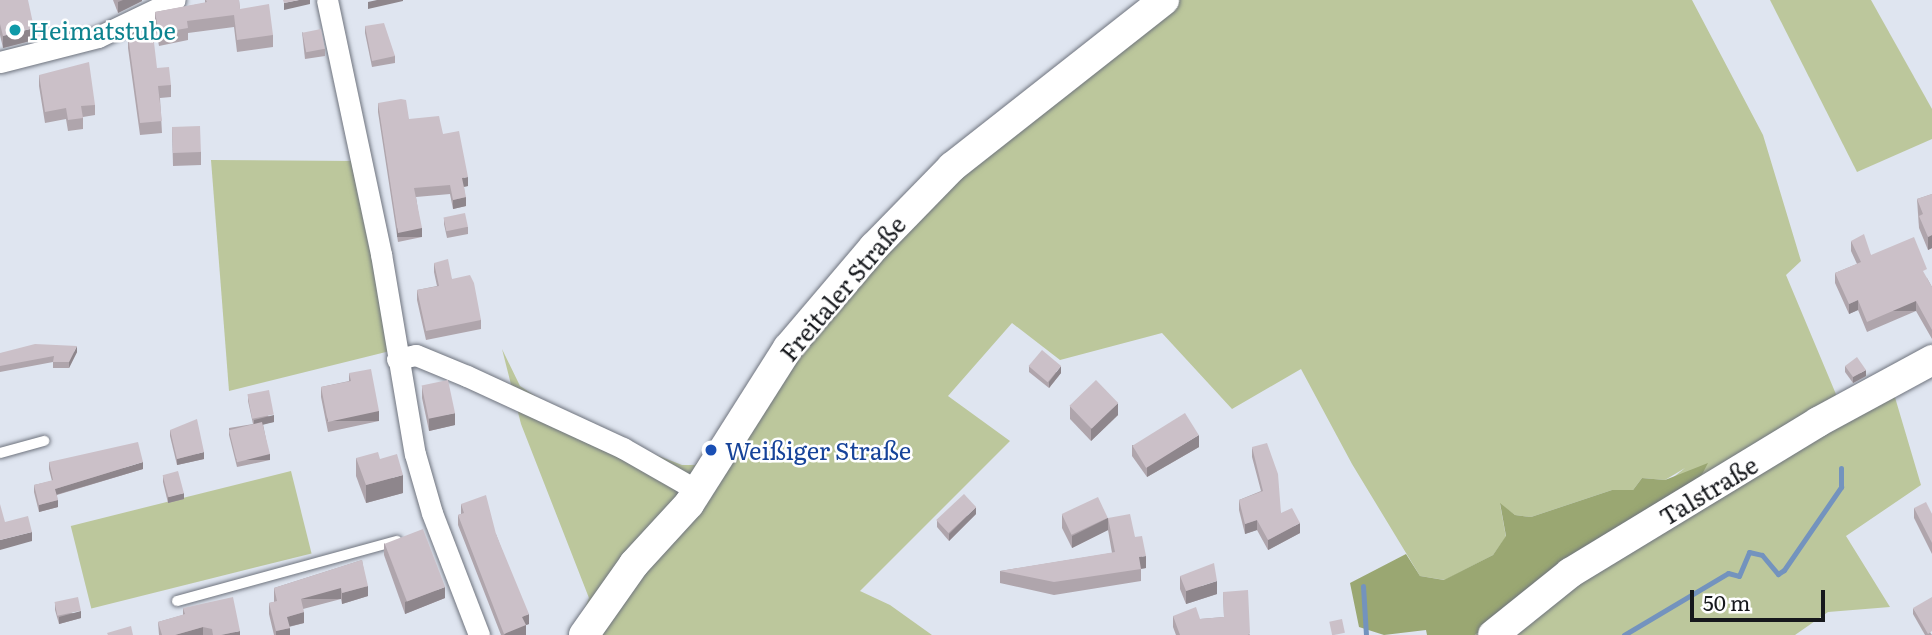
<!DOCTYPE html>
<html>
<head>
<meta charset="utf-8">
<style>
  body { margin:0 }
  #map { position:relative; width:1932px; height:635px; overflow:hidden; background:#dfe5f0; font-family:Literata,serif }
  div>[style] { position:absolute }
  .green>* { inset:0; background:#bcc79c; transform-origin:0 0 }
  .forest>* { inset:0; background:#9aa772 }
  .stream>* { height:5px; margin:-2.5px; padding:0 2.5px; transform-origin:2.5px; border-radius:2.5px; background:#7393be }
  .roads { filter:drop-shadow(0 0 2px #6e737d) drop-shadow(0 0 2px #6e737d) }
  .lane>* { height:10px; margin:-5px; padding:0 5px; transform-origin:5px; border-radius:5px; background:#fff }
  .street>* { height:21px; margin:-10.5px; padding:0 10.5px; transform-origin:10.5px; border-radius:10.5px; background:#fff }
  .secondary>* { height:30px; margin:-15px; padding:0 15px; transform-origin:15px; border-radius:15px; background:#fff }
  .wall>* { inset:0; background:#afa5ac }
  .shaded-wall>* { inset:0; background:#8e868c; transform-origin:0 0 }
  .building>* { inset:0; background:#cbc0c8; transform-origin:0 0 }
  .dots>* { width:19px; height:19px; translate:-50% -50%; box-sizing:border-box; border:4px solid #fff; border-radius:50% }
  span { translate:-50% -50%; white-space:nowrap; text-align:center; line-height:1.15; -webkit-text-stroke:5px #fff; paint-order:stroke }
  .culture-label { font-size:24px; color:#0d838f }
  .left { translate:0 -50%; text-align:left }
  .street-label { font-size:24px; color:#16181c }
  .transit-label { font-size:24px; color:#164399 }
  .scale { position:absolute; left:1690px; top:590px; width:135px; height:32px; box-sizing:border-box; border:4px solid #16181c; border-top:0; padding-left:9px; font-size:21px; line-height:24px; white-space:nowrap; color:#16181c; -webkit-text-stroke:5px #fff; paint-order:stroke }
</style>
</head>
<body>
<div id="map">
  <div class="green">
    <div style="clip-path:polygon(1143px 0,1692px 0,1763px 135px,1801px 261px,1786px 275px,1838px 399px,1894px 394px,1921px 485px,1846px 536px,1890px 607px,1828px 612px,1795px 635px,1475px 635px,1685px 468px,1665px 480px,1642px 478px,1633px 490px,1612px 490px,1531px 517px,1515px 515px,1500px 504px,1506px 537px,1493px 555px,1445px 580px,1420px 576px,1352px 464px,1301px 369px,1232px 409px,1162px 333px,1060px 360px,1012px 323px,948px 396px,1010px 441px,860px 591px,890px 605px,932px 635px,573px 635px,589px 598px,521px 424px,502px 349px,520px 386px,543px 401px,641px 449px,682px 465px,695px 465px,1027px 91px)"></div>
    <div style="clip-path:polygon(1770px 0,1871px 0,1932px 109px,1932px 139px,1857px 172px)"></div>
    <div style="clip-path:polygon(211px 160px,355px 161px,390px 351px,229px 391px)"></div>
    <div style="left:291px;top:471px;width:85px;height:227px;rotate:76deg"></div>
  </div>
  <div class="forest">
    <div style="clip-path:polygon(1708px 463px,1697px 484px,1527px 591px,1475px 635px,1427px 635px,1426px 630px,1384px 635px,1359px 627px,1350px 583px,1406px 554px,1420px 576px,1444px 580px,1493px 555px,1506px 536px,1500px 503px,1515px 515px,1531px 517px,1612px 490px,1633px 490px,1642px 478px,1665px 480px)"></div>
  </div>
  <div class="stream">
    <div style="left:1363px;top:586px;width:49px;rotate:86.5deg"></div>
    <div style="left:1624px;top:635px;width:121px;rotate:-30.8deg"></div>
    <div style="left:1728px;top:573px;width:11px;rotate:15deg"></div>
    <div style="left:1739px;top:576px;width:26px;rotate:-67deg"></div>
    <div style="left:1749px;top:552px;width:13px;rotate:13deg"></div>
    <div style="left:1762px;top:555px;width:25px;rotate:50deg"></div>
    <div style="left:1778px;top:574px;width:7px;rotate:-34deg"></div>
    <div style="left:1784px;top:570px;width:101px;rotate:-55.5deg"></div>
    <div style="left:1841px;top:487px;width:19px;rotate:-90deg"></div>
  </div>
  <div class="roads">
    <div class="lane">
      <div style="left:0;top:453px;width:46px;rotate:-15.3deg"></div>
      <div style="left:177px;top:601px;width:228px;rotate:-15.3deg"></div>
    </div>
    <div class="street">
      <div style="left:327px;top:0;width:260px;rotate:78deg"></div>
      <div style="left:381px;top:254px;width:203px;rotate:80.4deg"></div>
      <div style="left:415px;top:454px;width:61px;rotate:73.9deg"></div>
      <div style="left:432px;top:513px;width:131px;rotate:68.9deg"></div>
      <div style="left:0;top:62px;width:101px;rotate:-14.3deg"></div>
      <div style="left:98px;top:37px;width:85px;rotate:-25.7deg"></div>
      <div style="left:397px;top:359px;width:19px;rotate:-12deg"></div>
      <div style="left:416px;top:355px;width:55px;rotate:22.4deg"></div>
      <div style="left:467px;top:376px;width:172px;rotate:24.8deg"></div>
      <div style="left:623px;top:448px;width:86px;rotate:29.8deg"></div>
    </div>
    <div class="secondary">
      <div style="left:584px;top:635px;width:87px;rotate:-54.8deg"></div>
      <div style="left:634px;top:564px;width:81px;rotate:-47.5deg"></div>
      <div style="left:689px;top:504px;width:185px;rotate:-57.6deg"></div>
      <div style="left:788px;top:348px;width:133px;rotate:-49.6deg"></div>
      <div style="left:874px;top:247px;width:112px;rotate:-45.7deg"></div>
      <div style="left:952px;top:167px;width:270px;rotate:-38.2deg"></div>
      <div style="left:1493px;top:635px;width:99px;rotate:-38.8deg"></div>
      <div style="left:1570px;top:573px;width:290px;rotate:-31.3deg"></div>
      <div style="left:1818px;top:422px;width:130px;rotate:-28.5deg"></div>
    </div>
  </div>
  <div class="wall">
    <div style="clip-path:polygon(0 0,34px 40px,3px 48px,0 35px)"></div>
    <div style="clip-path:polygon(113px 0,142px 0,142px 1px,118px 13px)"></div>
    <div style="clip-path:polygon(205px 0,239px 0,240px 9px,273px 35px,273px 47px,237px 52px,234px 27px,188px 33px,188px 40px,159px 46px,155px 25px,155px 12px,205px 3px)"></div>
    <div style="clip-path:polygon(365px 26px,395px 56px,395px 63px,372px 67px,365px 33px)"></div>
    <div style="clip-path:polygon(302px 32px,325px 49px,325px 56px,305px 59px)"></div>
    <div style="clip-path:polygon(128px 36px,171px 85px,171px 97px,160px 98px,162px 133px,140px 135px,128px 48px)"></div>
    <div style="clip-path:polygon(39px 75px,95px 105px,95px 115px,83px 117px,83px 129px,68px 131px,66px 119px,45px 123px,39px 86px)"></div>
    <div style="clip-path:polygon(378px 103px,409px 119px,443px 134px,468px 186px,464px 187px,466px 206px,453px 209px,450px 194px,416px 197px,422px 237px,398px 242px,378px 112px)"></div>
    <div style="clip-path:polygon(172px 127px,201px 152px,201px 165px,173px 166px)"></div>
    <div style="clip-path:polygon(1932px 194px,1932px 248px,1928px 250px,1919px 228px,1917px 199px)"></div>
    <div style="clip-path:polygon(444px 218px,468px 227px,468px 234px,447px 238px,444px 224px)"></div>
    <div style="clip-path:polygon(1851px 241px,1871px 255px,1927px 278px,1932px 287px,1932px 339px,1916px 311px,1867px 332px,1858px 310px,1849px 314px,1835px 283px,1835px 273px,1857px 264px,1851px 251px)"></div>
    <div style="clip-path:polygon(434px 263px,452px 279px,481px 320px,481px 329px,426px 340px,417px 300px,417px 290px,437px 286px,434px 272px)"></div>
    <div style="clip-path:polygon(77px 352px,69px 368px,53px 368px,53px 362px,0 372px,0 353px)"></div>
    <div style="clip-path:polygon(1029px 366px,1061px 373px,1049px 388px,1029px 372px)"></div>
    <div style="clip-path:polygon(1845px 366px,1866px 376px,1853px 383px,1845px 372px)"></div>
    <div style="clip-path:polygon(349px 373px,379px 421px,328px 432px,321px 397px,321px 387px,349px 381px)"></div>
    <div style="clip-path:polygon(422px 386px,455px 425px,429px 431px,422px 398px)"></div>
    <div style="clip-path:polygon(248px 395px,274px 422px,263px 424px,270px 460px,237px 467px,229px 435px,229px 428px,253px 424px,248px 401px)"></div>
    <div style="clip-path:polygon(1070px 406px,1118px 415px,1091px 441px,1070px 419px)"></div>
    <div style="clip-path:polygon(170px 430px,204px 459px,177px 465px,170px 436px)"></div>
    <div style="clip-path:polygon(1132px 445px,1199px 447px,1147px 477px,1132px 456px)"></div>
    <div style="clip-path:polygon(1252px 447px,1281px 513px,1300px 533px,1268px 550px,1257px 530px,1245px 534px,1239px 510px,1239px 500px,1261px 491px,1252px 457px)"></div>
    <div style="clip-path:polygon(356px 458px,380px 459px,403px 493px,366px 503px,356px 476px)"></div>
    <div style="clip-path:polygon(49px 462px,143px 469px,57px 495px,58px 507px,39px 512px,34px 492px,34px 485px,52px 481px,49px 469px)"></div>
    <div style="clip-path:polygon(163px 475px,184px 499px,168px 503px,163px 482px)"></div>
    <div style="clip-path:polygon(461px 504px,496px 534px,529px 624px,526px 625px,526px 635px,501px 635px,458px 525px,458px 515px,461px 514px)"></div>
    <div style="clip-path:polygon(1914px 508px,1932px 514px,1932px 554px,1914px 518px)"></div>
    <div style="clip-path:polygon(976px 514px,949px 541px,937px 527px,937px 521px)"></div>
    <div style="clip-path:polygon(1062px 515px,1108px 518px,1135px 537px,1146px 568px,1141px 569px,1141px 581px,1054px 595px,1000px 583px,1000px 571px,1112px 553px,1108px 530px,1072px 548px,1062px 528px)"></div>
    <div style="clip-path:polygon(384px 543px,445px 598px,405px 614px,384px 555px)"></div>
    <div style="clip-path:polygon(362px 560px,368px 596px,342px 604px,341px 599px,303px 609px,304px 623px,289px 627px,290px 635px,274px 635px,269px 614px,269px 603px,274px 602px,274px 588px)"></div>
    <div style="clip-path:polygon(1180px 576px,1217px 594px,1186px 604px,1180px 589px)"></div>
    <div style="clip-path:polygon(1223px 592px,1250px 635px,1176px 635px,1173px 627px,1173px 616px,1200px 619px,1224px 617px)"></div>
    <div style="clip-path:polygon(55px 603px,81px 618px,59px 624px,55px 610px)"></div>
    <div style="clip-path:polygon(183px 608px,240px 635px,159px 635px,158px 622px,183px 615px)"></div>
    <div style="clip-path:polygon(1913px 608px,1932px 635px,1925px 635px,1913px 614px)"></div>
  </div>
  <div class="shaded-wall">
    <div style="clip-path:polygon(123px 0,142px 0,142px 1px,118px 13px,118px 2px)"></div>
    <div style="clip-path:polygon(299px 0,310px 0,310px 4px,284px 10px,284px 3px)"></div>
    <div style="clip-path:polygon(377px 0,403px 0,403px 1px,368px 9px,368px 2px)"></div>
    <div style="clip-path:polygon(34px 28px,34px 40px,3px 48px,3px 36px)"></div>
    <div style="clip-path:polygon(468px 177px,468px 186px,462px 187px,462px 178px)"></div>
    <div style="clip-path:polygon(466px 197px,466px 206px,453px 209px,453px 200px)"></div>
    <div style="left:422px;top:228px;width:9px;height:25px;rotate:90deg"></div>
    <div style="clip-path:polygon(1932px 235px,1932px 248px,1928px 250px,1928px 237px)"></div>
    <div style="clip-path:polygon(1858px 300px,1858px 310px,1849px 314px,1849px 304px)"></div>
    <div style="left:1916px;top:301px;width:10px;height:53px;rotate:90deg"></div>
    <div style="clip-path:polygon(77px 346px,77px 352px,69px 368px,69px 362px)"></div>
    <div style="clip-path:polygon(1061px 366px,1061px 373px,1049px 388px,1049px 382px)"></div>
    <div style="clip-path:polygon(1866px 370px,1866px 376px,1853px 383px,1853px 377px)"></div>
    <div style="clip-path:polygon(1118px 403px,1118px 415px,1091px 441px,1091px 428px)"></div>
    <div style="left:379px;top:411px;width:10px;height:52px;rotate:90deg"></div>
    <div style="clip-path:polygon(455px 413px,455px 425px,429px 431px,429px 418px)"></div>
    <div style="clip-path:polygon(274px 415px,274px 422px,254px 427px,254px 420px)"></div>
    <div style="clip-path:polygon(1199px 435px,1199px 447px,1147px 477px,1147px 466px)"></div>
    <div style="clip-path:polygon(204px 452px,204px 459px,177px 465px,177px 459px)"></div>
    <div style="left:270px;top:454px;width:6px;height:34px;rotate:90deg"></div>
    <div style="clip-path:polygon(143px 462px,143px 469px,55px 495px,55px 489px)"></div>
    <div style="clip-path:polygon(403px 475px,403px 493px,366px 503px,366px 485px)"></div>
    <div style="clip-path:polygon(184px 493px,184px 499px,168px 503px,168px 497px)"></div>
    <div style="clip-path:polygon(58px 500px,58px 507px,39px 512px,39px 505px)"></div>
    <div style="clip-path:polygon(976px 507px,976px 514px,949px 541px,949px 534px)"></div>
    <div style="clip-path:polygon(1108px 518px,1108px 530px,1072px 548px,1072px 536px)"></div>
    <div style="clip-path:polygon(1257px 520px,1257px 530px,1245px 534px,1245px 524px)"></div>
    <div style="clip-path:polygon(1300px 523px,1300px 533px,1268px 550px,1268px 540px)"></div>
    <div style="clip-path:polygon(32px 532px,32px 541px,0 550px,0 540px)"></div>
    <div style="clip-path:polygon(1146px 556px,1146px 568px,1139px 569px,1139px 557px)"></div>
    <div style="clip-path:polygon(1217px 581px,1217px 594px,1186px 604px,1186px 591px)"></div>
    <div style="clip-path:polygon(368px 586px,368px 596px,342px 604px,342px 593px)"></div>
    <div style="clip-path:polygon(445px 587px,445px 598px,405px 614px,405px 602px)"></div>
    <div style="left:341px;top:588px;width:11px;height:41px;rotate:90deg"></div>
    <div style="clip-path:polygon(81px 611px,81px 618px,59px 624px,59px 617px)"></div>
    <div style="clip-path:polygon(304px 612px,304px 623px,287px 627px,287px 617px)"></div>
    <div style="clip-path:polygon(529px 614px,529px 624px,526px 625px,526px 635px,504px 635px,522px 617px)"></div>
    <div style="clip-path:polygon(203px 627px,203px 635px,175px 635px)"></div>
    <div style="clip-path:polygon(290px 628px,290px 635px,276px 635px,276px 631px)"></div>
    <div style="clip-path:polygon(240px 631px,240px 635px,221px 635px)"></div>
  </div>
  <div class="building">
    <div style="clip-path:polygon(0 0,28px 0,34px 28px,3px 36px,0 24px)"></div>
    <div style="clip-path:polygon(206px 0,239px 0,240px 9px,269px 4px,273px 35px,237px 40px,234px 15px,187px 21px,188px 28px,159px 33px,155px 12px,207px 2px)"></div>
    <div style="clip-path:polygon(283px 0,299px 0,284px 3px)"></div>
    <div style="clip-path:polygon(384px 23px,395px 56px,372px 61px,365px 26px)"></div>
    <div style="left:321px;top:29px;width:20px;height:19px;rotate:79deg"></div>
    <div style="clip-path:polygon(153px 34px,157px 68px,169px 67px,171px 85px,158px 86px,162px 121px,140px 123px,128px 36px)"></div>
    <div style="clip-path:polygon(89px 62px,95px 105px,81px 106px,83px 118px,68px 120px,66px 108px,45px 112px,39px 75px)"></div>
    <div style="clip-path:polygon(401px 99px,406px 100px,409px 119px,439px 116px,443px 134px,459px 131px,468px 177px,462px 178px,466px 197px,453px 200px,450px 185px,414px 188px,422px 228px,398px 233px,378px 103px)"></div>
    <div style="left:200px;top:126px;width:26px;height:28px;rotate:88deg"></div>
    <div style="clip-path:polygon(1932px 194px,1932px 235px,1928px 237px,1919px 216px,1923px 214px,1917px 199px)"></div>
    <div style="left:465px;top:213px;width:14px;height:22px;rotate:78deg"></div>
    <div style="clip-path:polygon(1864px 234px,1871px 255px,1914px 237px,1927px 269px,1923px 271px,1932px 287px,1932px 330px,1916px 301px,1867px 322px,1858px 300px,1849px 304px,1835px 273px,1861px 262px,1851px 241px)"></div>
    <div style="clip-path:polygon(448px 259px,452px 279px,470px 275px,474px 283px,481px 320px,426px 331px,417px 290px,439px 286px,434px 263px)"></div>
    <div style="clip-path:polygon(35px 344px,77px 346px,69px 362px,53px 362px,54px 356px,0 366px,0 353px)"></div>
    <div style="left:1042px;top:350px;width:25px;height:21px;rotate:40deg"></div>
    <div style="clip-path:polygon(1857px 357px,1866px 370px,1853px 377px,1845px 366px)"></div>
    <div style="clip-path:polygon(371px 369px,379px 411px,328px 422px,321px 387px,351px 381px,349px 373px)"></div>
    <div style="left:448px;top:380px;width:34px;height:27px;rotate:78deg"></div>
    <div style="left:1096px;top:380px;width:32px;height:37px;rotate:46deg"></div>
    <div style="left:269px;top:390px;width:25px;height:22px;rotate:79deg"></div>
    <div style="left:1185px;top:413px;width:26px;height:62px;rotate:58deg"></div>
    <div style="clip-path:polygon(197px 419px,204px 452px,177px 459px,170px 430px)"></div>
    <div style="left:262px;top:422px;width:33px;height:34px;rotate:76deg"></div>
    <div style="clip-path:polygon(138px 442px,143px 462px,55px 489px,58px 500px,39px 505px,34px 485px,53px 480px,49px 462px)"></div>
    <div style="clip-path:polygon(1267px 443px,1278px 474px,1281px 513px,1292px 508px,1300px 523px,1268px 540px,1257px 520px,1245px 524px,1239px 500px,1263px 491px,1252px 447px)"></div>
    <div style="clip-path:polygon(378px 452px,380px 459px,397px 454px,403px 475px,366px 485px,356px 458px)"></div>
    <div style="left:178px;top:471px;width:23px;height:16px;rotate:75deg"></div>
    <div style="left:964px;top:494px;width:18px;height:38px;rotate:47deg"></div>
    <div style="clip-path:polygon(486px 495px,496px 534px,529px 614px,522px 617px,526px 625px,504px 634px,458px 515px,464px 513px,461px 504px)"></div>
    <div style="left:1098px;top:497px;width:23px;height:40px;rotate:65deg"></div>
    <div style="clip-path:polygon(1926px 502px,1932px 514px,1932px 543px,1914px 508px)"></div>
    <div style="clip-path:polygon(0 504px,5px 522px,28px 516px,32px 532px,0 540px)"></div>
    <div style="clip-path:polygon(1130px 514px,1135px 537px,1142px 536px,1146px 556px,1139px 557px,1141px 569px,1054px 582px,1000px 571px,1115px 552px,1108px 518px)"></div>
    <div style="left:423px;top:529px;width:62px;height:41px;rotate:69deg"></div>
    <div style="clip-path:polygon(362px 560px,368px 586px,342px 593px,341px 588px,301px 599px,304px 612px,287px 617px,290px 628px,276px 631px,269px 603px,277px 601px,274px 588px)"></div>
    <div style="clip-path:polygon(1214px 563px,1217px 581px,1186px 591px,1180px 576px)"></div>
    <div style="clip-path:polygon(1248px 590px,1250px 633px,1248px 635px,1180px 635px,1173px 616px,1196px 607px,1200px 619px,1224px 617px,1223px 592px)"></div>
    <div style="left:78px;top:597px;width:14px;height:24px;rotate:78deg"></div>
    <div style="clip-path:polygon(233px 597px,240px 631px,221px 635px,213px 635px,212px 629px,203px 627px,175px 635px,162px 635px,158px 622px,185px 614px,183px 608px)"></div>
    <div style="clip-path:polygon(1932px 597px,1932px 631px,1928px 634px,1913px 608px)"></div>
    <div style="left:1342px;top:619px;width:14px;height:13px;rotate:78deg"></div>
    <div style="clip-path:polygon(131px 626px,133px 635px,108px 635px,107px 633px)"></div>
  </div>
  <div class="dots">
    <div style="left:15px;top:30px;background:#0f9aa8"></div>
    <div style="left:711px;top:450px;background:#1a4fb4"></div>
  </div>
  <div class="culture-label">
    <span class="left" style="left:29px;top:30px">Heimatstube</span>
  </div>
  <div class="street-label">
    <span style="left:842px;top:288px;rotate:-50deg">Freitaler Straße</span>
    <span style="left:1708px;top:490px;rotate:-31deg">Talstraße</span>
  </div>
  <div class="transit-label">
    <span class="left" style="left:725px;top:450px">Weißiger Straße</span>
  </div>
  <div class="scale">50 m</div>
</div>
</body>
</html>
